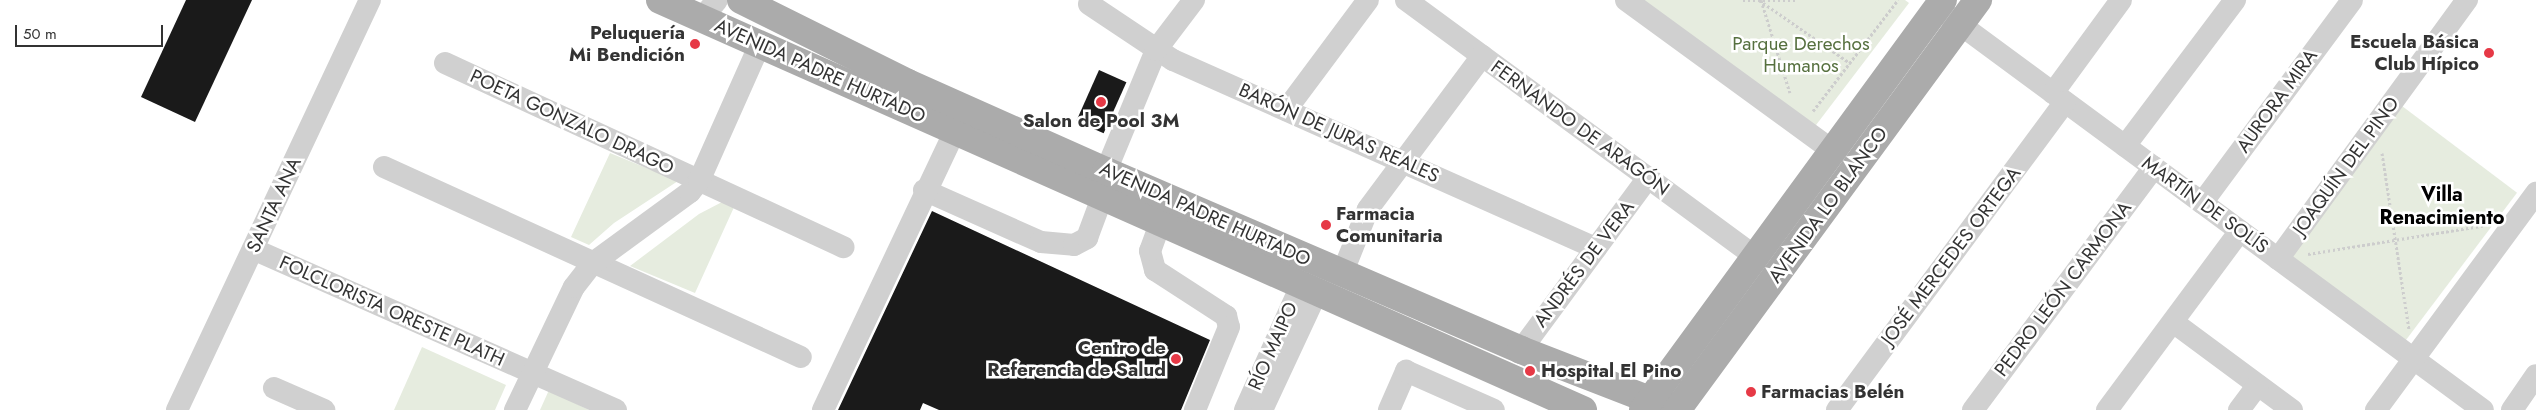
<!DOCTYPE html>
<html>
<head>
<meta charset="utf-8">
<style>
  body { margin:0 }
  #map { position:relative; width:2536px; height:410px; overflow:hidden; background:#fff; font-family:Jost,sans-serif }
  div>[style] { position:absolute }
  .green>* { inset:0; background:#e6ecdf; transform-origin:0 0 }
  .building>* { inset:0; background:#1a1a1a; transform-origin:0 0 }
  .path>* { height:3px; margin-top:-1.5px; transform-origin:0; background:repeating-linear-gradient(90deg,#cdcdcd 0 2.5px,transparent 0 5px) }
  .minor>* { height:22px; margin:-11px; padding:0 11px; transform-origin:11px; border-radius:11px; background:#d0d0d0 }
  .major>* { height:28px; margin:-14px; padding:0 14px; transform-origin:14px; border-radius:14px; background:#ababab }
  .dots>* { width:14px; height:14px; translate:-50% -50%; box-sizing:border-box; border:2px solid #fff; border-radius:50% }
  span { translate:-50% -50%; white-space:nowrap; text-align:center; line-height:1.15; -webkit-text-stroke:5px #fff; paint-order:stroke }
  .poi-label { font-size:19px; color:#333; font-weight:700 }
  .right { translate:-100% -50%; text-align:right }
  .left { translate:0 -50%; text-align:left }
  .park-label { font-size:19px; color:#56703f }
  .street-label { font-size:19px; color:#333 }
  .neighbourhood-label { font-size:20px; color:#000; font-weight:700 }
  .scale { position:absolute; left:15px; top:25px; width:148px; height:22px; box-sizing:border-box; border:2px solid #333; border-top:0; padding-left:6px; font-size:15px; line-height:18px; white-space:nowrap; color:#333; -webkit-text-stroke:4px #fff; paint-order:stroke }
</style>
</head>
<body>
<div id="map">
  <div class="green">
    <div style="clip-path:polygon(1635px 0,1905px 0,1909px 3px,1813px 129px)"></div>
    <div style="left:2402px;top:106px;width:144px;height:187px;rotate:37deg"></div>
    <div style="clip-path:polygon(610px 153px,678px 181px,614px 223px,589px 245px,571px 237px)"></div>
    <div style="clip-path:polygon(724px 201px,735px 205px,695px 293px,630px 266px,699px 214px)"></div>
    <div style="clip-path:polygon(422px 347px,506px 385px,495px 410px,394px 410px)"></div>
    <div style="clip-path:polygon(549px 390px,589px 410px,540px 410px)"></div>
  </div>
  <div class="building">
    <div style="clip-path:polygon(186px 0,252px 0,195px 122px,141px 97px)"></div>
    <div style="left:1099px;top:70px;width:30px;height:56px;rotate:24deg"></div>
    <div style="clip-path:polygon(932px 211px,1210px 340px,1181px 410px,939px 410px,923px 403px,920px 410px,838px 410px)"></div>
  </div>
  <div class="path">
    <div style="left:1743px;top:0;width:53px"></div>
    <div style="left:1759px;top:0;width:111px;rotate:34.7deg"></div>
    <div style="left:1761px;top:0;width:97px;rotate:72.7deg"></div>
    <div style="left:1813px;top:111px;width:140px;rotate:-52.6deg"></div>
    <div style="left:2382px;top:153px;width:178px;rotate:81.3deg"></div>
    <div style="left:2308px;top:254px;width:181px;rotate:-9.2deg"></div>
  </div>
  <div class="minor">
    <div style="left:1406px;top:0;width:432px;rotate:36.3deg"></div>
    <div style="left:1626px;top:0;width:255px;rotate:36.1deg"></div>
    <div style="left:1089px;top:4px;width:101px;rotate:33.7deg"></div>
    <div style="left:1173px;top:60px;width:463px;rotate:24deg"></div>
    <div style="left:1946px;top:14px;width:667px;rotate:36.41deg"></div>
    <div style="left:702px;top:18px;width:23px;rotate:-50deg"></div>
    <div style="left:445px;top:63px;width:439px;rotate:24.8deg"></div>
    <div style="left:2053px;top:93px;width:115px;rotate:-53.8deg"></div>
    <div style="left:1286px;top:110px;width:137px;rotate:-53.3deg"></div>
    <div style="left:2125px;top:146px;width:183px;rotate:-53deg"></div>
    <div style="left:384px;top:167px;width:458px;rotate:24.5deg"></div>
    <div style="left:924px;top:190px;width:128px;rotate:24deg"></div>
    <div style="left:1041px;top:242px;width:33px;rotate:5deg"></div>
    <div style="left:1074px;top:245px;width:15px;rotate:-28deg"></div>
    <div style="left:1087px;top:238px;width:46px;rotate:-69.6deg"></div>
    <div style="left:1103px;top:195px;width:24px;rotate:-83deg"></div>
    <div style="left:1106px;top:171px;width:131px;rotate:-67.5deg"></div>
    <div style="left:1156px;top:50px;width:63px;rotate:-52.8deg"></div>
    <div style="left:2202px;top:203px;width:252px;rotate:-53.5deg"></div>
    <div style="left:1161px;top:221px;width:32px;rotate:110deg"></div>
    <div style="left:1150px;top:251px;width:20px;rotate:75deg"></div>
    <div style="left:1155px;top:270px;width:85px;rotate:32.9deg"></div>
    <div style="left:1226px;top:316px;width:11px;rotate:75deg"></div>
    <div style="left:1229px;top:327px;width:90px;rotate:112.3deg"></div>
    <div style="left:253px;top:249px;width:397px;rotate:23.9deg"></div>
    <div style="left:2278px;top:259px;width:321px;rotate:-53.9deg"></div>
    <div style="left:1342px;top:274px;width:70px;rotate:-68.2deg"></div>
    <div style="left:1368px;top:209px;width:191px;rotate:-53.3deg"></div>
    <div style="left:2173px;top:322px;width:148px;rotate:36.5deg"></div>
    <div style="left:1521px;top:350px;width:214px;rotate:-53.6deg"></div>
    <div style="left:274px;top:388px;width:55px;rotate:23.7deg"></div>
    <div style="left:177px;top:410px;width:453px;rotate:-64.8deg"></div>
    <div style="left:515px;top:410px;width:136px;rotate:-64.4deg"></div>
    <div style="left:574px;top:287px;width:31px;rotate:-52deg"></div>
    <div style="left:593px;top:263px;width:120px;rotate:-36.2deg"></div>
    <div style="left:690px;top:192px;width:14px;rotate:-51deg"></div>
    <div style="left:699px;top:181px;width:150px;rotate:-66deg"></div>
    <div style="left:823px;top:410px;width:325px;rotate:-64.7deg"></div>
    <div style="left:1245px;top:410px;width:139px;rotate:-65.8deg"></div>
    <div style="left:1262px;top:410px;width:132px;rotate:-65deg"></div>
    <div style="left:1389px;top:410px;width:43px;rotate:-66.4deg"></div>
    <div style="left:1406px;top:371px;width:96px;rotate:23.9deg"></div>
    <div style="left:1837px;top:410px;width:383px;rotate:-53.5deg"></div>
    <div style="left:1973px;top:410px;width:303px;rotate:-53.3deg"></div>
    <div style="left:2107px;top:410px;width:223px;rotate:-53.4deg"></div>
    <div style="left:2239px;top:410px;width:31px;rotate:-53deg"></div>
    <div style="left:2376px;top:410px;width:270px;rotate:-53.6deg"></div>
    <div style="left:2512px;top:410px;width:42px;rotate:-55.6deg"></div>
  </div>
  <div class="major">
    <div style="left:660px;top:0;width:1010px;rotate:23.95deg"></div>
    <div style="left:741px;top:0;width:186px;rotate:26.4deg"></div>
    <div style="left:908px;top:83px;width:217px;rotate:24deg"></div>
    <div style="left:1106px;top:171px;width:452px;rotate:23.3deg"></div>
    <div style="left:1521px;top:350px;width:166px;rotate:21.2deg"></div>
    <div style="left:1643px;top:410px;width:508px;rotate:-53.81deg"></div>
    <div style="left:1677px;top:410px;width:509px;rotate:-53.72deg"></div>
  </div>
  <div class="dots">
    <div style="left:695px;top:44px;background:#e63946"></div>
    <div style="left:2489px;top:53px;background:#e63946"></div>
    <div style="left:1101px;top:102px;background:#e63946"></div>
    <div style="left:1326px;top:225px;background:#e63946"></div>
    <div style="left:1176px;top:359px;background:#e63946"></div>
    <div style="left:1530px;top:371px;background:#e63946"></div>
    <div style="left:1751px;top:392px;background:#e63946"></div>
  </div>
  <div class="poi-label">
    <span class="right" style="left:685px;top:44px">Peluquería<br>Mi Bendición</span>
    <span class="right" style="left:2479px;top:53px">Escuela Básica<br>Club Hípico</span>
    <span style="left:1101px;top:121px">Salon de Pool 3M</span>
    <span class="left" style="left:1336px;top:225px">Farmacia<br>Comunitaria</span>
    <span class="right" style="left:1166px;top:359px">Centro de<br>Referencia de Salud</span>
    <span class="left" style="left:1541px;top:371px">Hospital El Pino</span>
    <span class="left" style="left:1761px;top:392px">Farmacias Belén</span>
  </div>
  <div class="park-label">
    <span style="left:1801px;top:55px">Parque Derechos<br>Humanos</span>
  </div>
  <div class="street-label">
    <span style="left:820px;top:71px;rotate:24deg">AVENIDA PADRE HURTADO</span>
    <span style="left:2277px;top:101px;rotate:-54deg">AURORA MIRA</span>
    <span style="left:572px;top:122px;rotate:25deg">POETA GONZALO DRAGO</span>
    <span style="left:1580px;top:128px;rotate:36deg">FERNANDO DE ARAGÓN</span>
    <span style="left:1339px;top:133px;rotate:24deg">BARÓN DE JURAS REALES</span>
    <span style="left:2346px;top:166px;rotate:-54deg">JOAQUÍN DEL PINO</span>
    <span style="left:274px;top:205px;rotate:-65deg">SANTA ANA</span>
    <span style="left:1828px;top:205px;rotate:-54deg">AVENIDA LO BLANCO</span>
    <span style="left:2205px;top:205px;rotate:36deg">MARTÍN DE SOLÍS</span>
    <span style="left:1205px;top:214px;rotate:24deg">AVENIDA PADRE HURTADO</span>
    <span style="left:1951px;top:256px;rotate:-53deg">JOSÉ MERCEDES ORTEGA</span>
    <span style="left:1584px;top:264px;rotate:-53deg">ANDRÉS DE VERA</span>
    <span style="left:2063px;top:289px;rotate:-53deg">PEDRO LEÓN CARMONA</span>
    <span style="left:392px;top:311px;rotate:24deg">FOLCLORISTA ORESTE PLATH</span>
    <span style="left:1273px;top:346px;rotate:-66deg">RÍO MAIPO</span>
  </div>
  <div class="neighbourhood-label">
    <span style="left:2442px;top:206px">Villa<br>Renacimiento</span>
  </div>
  <div class="scale">50 m</div>
</div>
</body>
</html>
